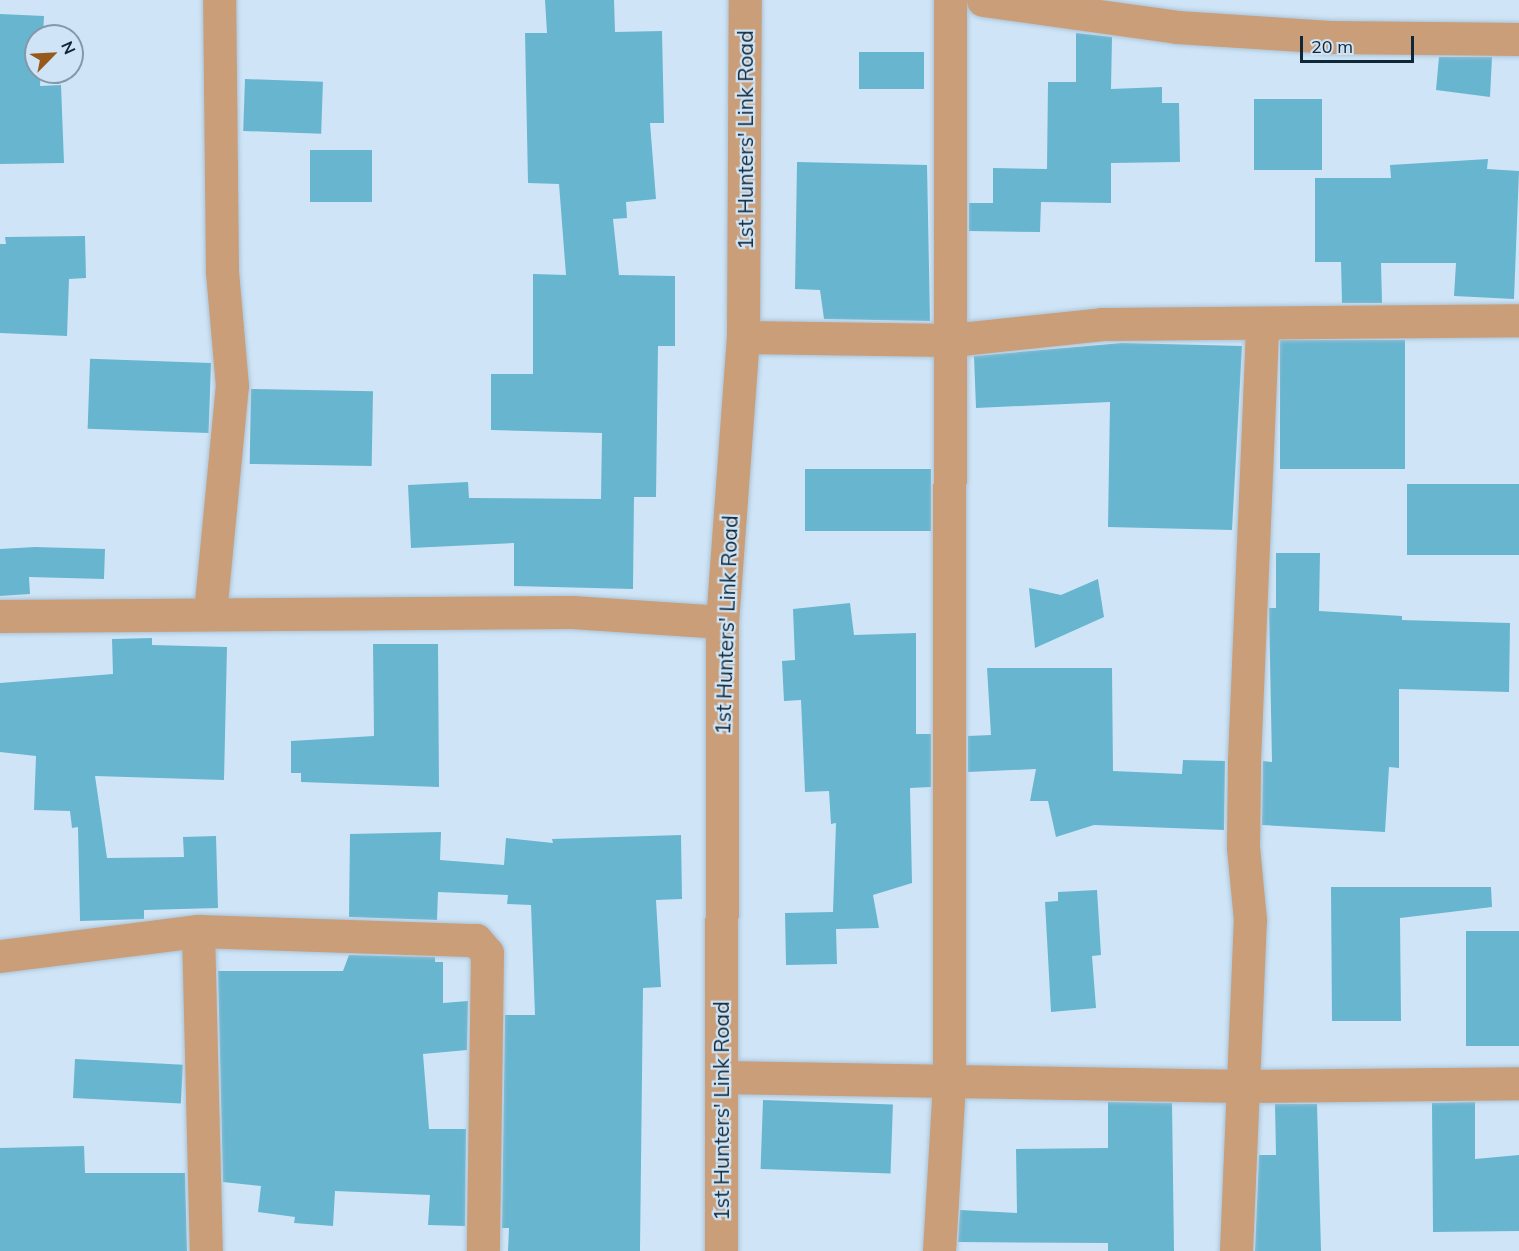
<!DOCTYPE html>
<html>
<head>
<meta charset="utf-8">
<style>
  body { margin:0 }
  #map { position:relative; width:1519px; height:1251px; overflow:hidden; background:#cfe5f7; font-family:Mulish,sans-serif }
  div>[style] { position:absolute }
  .building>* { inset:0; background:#68b5cf; transform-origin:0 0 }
  .roads { filter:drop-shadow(0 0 2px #adc3d5) drop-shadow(0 0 2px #adc3d5) }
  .minor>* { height:33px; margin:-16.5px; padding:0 16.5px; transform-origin:16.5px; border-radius:16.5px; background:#c99e78 }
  span { translate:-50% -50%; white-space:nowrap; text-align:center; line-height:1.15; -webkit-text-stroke:4.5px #cfe5f7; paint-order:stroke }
  .street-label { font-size:21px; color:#102738 }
  .north { position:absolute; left:24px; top:24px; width:60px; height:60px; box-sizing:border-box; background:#cfe5f7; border:2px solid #8399ab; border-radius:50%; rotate:66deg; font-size:16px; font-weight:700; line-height:24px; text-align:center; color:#102738 }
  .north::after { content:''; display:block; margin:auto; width:21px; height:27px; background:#965a1b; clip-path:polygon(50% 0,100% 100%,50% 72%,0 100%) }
  .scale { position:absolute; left:1300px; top:36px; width:114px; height:27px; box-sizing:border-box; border:3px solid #102738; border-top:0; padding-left:8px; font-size:18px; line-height:21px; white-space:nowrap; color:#102738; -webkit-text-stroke:4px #cfe5f7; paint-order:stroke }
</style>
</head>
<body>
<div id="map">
  <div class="building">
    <div style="clip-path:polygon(545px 0,614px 0,615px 32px,662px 31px,664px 123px,650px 123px,656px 199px,626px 202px,627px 218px,613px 219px,619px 275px,675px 276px,675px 346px,658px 346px,656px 497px,634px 497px,633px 589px,514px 586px,514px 543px,411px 548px,408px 485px,468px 482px,469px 498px,601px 499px,602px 433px,491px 430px,491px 374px,533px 374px,533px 274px,566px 275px,559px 184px,528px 183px,525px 33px,547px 33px)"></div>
    <div style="clip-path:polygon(0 14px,44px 16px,43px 36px,36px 36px,36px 72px,41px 72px,40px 86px,61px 85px,64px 163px,0 164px)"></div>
    <div style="clip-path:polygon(1076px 33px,1112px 37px,1111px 89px,1162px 87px,1162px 103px,1179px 103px,1180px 162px,1111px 163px,1111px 203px,1041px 202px,1040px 232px,969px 231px,969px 203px,993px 203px,993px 168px,1047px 169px,1048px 82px,1076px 82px)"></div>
    <div style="left:859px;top:52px;width:65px;height:37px"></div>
    <div style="clip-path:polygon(1439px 57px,1492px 57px,1490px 97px,1436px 90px)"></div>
    <div style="left:245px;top:79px;width:78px;height:52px;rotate:2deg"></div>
    <div style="left:1322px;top:99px;width:71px;height:68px;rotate:90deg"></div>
    <div style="left:310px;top:150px;width:62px;height:52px"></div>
    <div style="clip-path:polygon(1488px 159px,1487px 169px,1519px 171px,1514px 299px,1454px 296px,1456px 263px,1381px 263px,1382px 303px,1342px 303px,1341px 262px,1315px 262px,1315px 178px,1391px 178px,1390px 165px)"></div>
    <div style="clip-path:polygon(797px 162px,927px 165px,930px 321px,824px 319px,820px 290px,795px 289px)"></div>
    <div style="clip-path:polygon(85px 236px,86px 278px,69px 279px,67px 336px,0 333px,0 244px,6px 244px,5px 237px)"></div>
    <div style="left:1405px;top:340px;width:129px;height:125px;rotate:90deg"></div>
    <div style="clip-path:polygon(1122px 343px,1242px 346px,1232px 530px,1108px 527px,1110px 402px,976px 408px,974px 356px)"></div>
    <div style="left:211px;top:363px;width:70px;height:121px;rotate:92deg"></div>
    <div style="left:251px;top:389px;width:122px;height:75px;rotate:1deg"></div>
    <div style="left:931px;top:469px;width:62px;height:126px;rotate:90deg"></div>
    <div style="left:1407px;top:484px;width:112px;height:71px"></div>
    <div style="clip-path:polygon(35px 547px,105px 549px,104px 579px,29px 577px,30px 594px,0 596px,0 549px)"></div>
    <div style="clip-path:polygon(1276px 553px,1320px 553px,1319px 611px,1402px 616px,1402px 620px,1510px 623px,1509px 692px,1399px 689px,1399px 768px,1389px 767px,1385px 832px,1262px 825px,1263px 761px,1272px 762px,1269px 608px,1276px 608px)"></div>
    <div style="clip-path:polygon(1098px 579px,1104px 617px,1035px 648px,1029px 588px,1061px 595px)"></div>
    <div style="clip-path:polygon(850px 603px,854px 635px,916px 633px,916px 734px,931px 734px,931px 787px,910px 788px,912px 883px,873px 895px,879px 928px,836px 929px,837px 964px,786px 965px,785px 913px,833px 912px,836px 823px,831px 824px,829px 791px,805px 792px,801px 700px,784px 701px,782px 661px,795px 660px,793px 609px)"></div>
    <div style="clip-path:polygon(152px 638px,152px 645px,227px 647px,224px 780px,95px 776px,107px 858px,184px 857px,183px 837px,216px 836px,218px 908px,144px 910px,144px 919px,80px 921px,78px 827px,72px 828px,70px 811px,34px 810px,36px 756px,0 752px,0 683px,113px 674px,112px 639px)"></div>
    <div style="clip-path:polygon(373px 644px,438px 644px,439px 787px,301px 782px,301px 773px,291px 773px,291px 741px,374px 736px)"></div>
    <div style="clip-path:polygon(987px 668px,1112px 668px,1113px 771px,1182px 774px,1183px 760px,1225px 761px,1224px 830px,1094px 825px,1056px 837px,1048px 801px,1030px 801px,1036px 769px,968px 772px,968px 736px,991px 735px)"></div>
    <div style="clip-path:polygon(441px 832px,440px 860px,504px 865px,506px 838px,553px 843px,552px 839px,681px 835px,682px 899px,656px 900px,661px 987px,643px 988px,640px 1251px,508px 1251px,509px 1228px,502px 1228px,505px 1015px,535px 1015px,531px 905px,507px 904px,508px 895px,438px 892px,437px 920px,349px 917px,350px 834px)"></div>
    <div style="clip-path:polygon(1331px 887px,1491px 887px,1492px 907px,1400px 918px,1401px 1021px,1332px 1021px)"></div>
    <div style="clip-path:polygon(1097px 890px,1101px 955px,1092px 956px,1096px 1008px,1051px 1012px,1045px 902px,1058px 901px,1058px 892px)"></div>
    <div style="left:1519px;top:931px;width:115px;height:53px;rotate:90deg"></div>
    <div style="clip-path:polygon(349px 955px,435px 957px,435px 962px,443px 962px,443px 1003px,468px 1001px,467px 1050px,423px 1054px,429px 1129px,466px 1129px,465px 1226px,428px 1225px,430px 1195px,335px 1191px,333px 1226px,294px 1223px,295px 1217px,258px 1212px,261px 1186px,223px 1182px,218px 971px,343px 971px)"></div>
    <div style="left:75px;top:1059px;width:108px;height:39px;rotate:3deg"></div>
    <div style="left:763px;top:1100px;width:130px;height:69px;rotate:2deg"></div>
    <div style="clip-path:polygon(1108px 1102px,1172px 1103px,1174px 1251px,1108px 1251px,1108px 1243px,958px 1242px,960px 1210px,1017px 1213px,1016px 1149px,1108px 1148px)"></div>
    <div style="clip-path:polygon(1475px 1102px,1475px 1159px,1519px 1155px,1519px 1231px,1433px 1232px,1432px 1103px)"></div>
    <div style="clip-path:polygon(1275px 1104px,1317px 1104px,1321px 1251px,1255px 1251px,1259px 1155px,1276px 1155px)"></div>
    <div style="clip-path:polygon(84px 1146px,85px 1173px,185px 1173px,187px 1251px,0 1251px,0 1148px)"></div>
  </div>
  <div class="roads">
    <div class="minor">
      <div style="left:983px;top:0;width:196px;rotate:7.9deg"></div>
      <div style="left:1177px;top:27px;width:153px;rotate:3.7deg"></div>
      <div style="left:1330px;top:37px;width:189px;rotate:0.6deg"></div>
      <div style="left:743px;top:337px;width:208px;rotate:0.8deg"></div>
      <div style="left:951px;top:340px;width:152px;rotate:-6deg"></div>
      <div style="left:1102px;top:324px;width:417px;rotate:-0.5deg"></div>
      <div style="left:210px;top:613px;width:228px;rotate:-84.5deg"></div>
      <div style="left:232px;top:386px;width:115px;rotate:-95deg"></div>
      <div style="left:222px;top:271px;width:271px;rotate:-90.6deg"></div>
      <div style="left:0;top:616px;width:572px;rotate:-0.4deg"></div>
      <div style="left:572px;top:612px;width:150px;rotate:3.8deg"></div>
      <div style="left:198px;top:931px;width:320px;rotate:88.6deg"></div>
      <div style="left:0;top:956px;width:200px;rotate:-7.2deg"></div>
      <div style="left:198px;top:931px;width:278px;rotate:1.9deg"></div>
      <div style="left:476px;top:940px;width:17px;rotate:50deg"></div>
      <div style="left:487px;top:953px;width:298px;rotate:90.8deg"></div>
      <div style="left:721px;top:1077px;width:525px;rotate:0.98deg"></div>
      <div style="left:1246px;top:1086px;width:273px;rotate:-0.6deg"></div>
      <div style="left:721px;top:1251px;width:629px;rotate:-89.91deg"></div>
      <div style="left:722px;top:622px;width:286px;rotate:-85.8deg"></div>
      <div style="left:743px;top:337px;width:337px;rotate:-89.7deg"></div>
      <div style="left:939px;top:1251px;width:170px;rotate:-86.6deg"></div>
      <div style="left:949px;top:1081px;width:1081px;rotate:-89.95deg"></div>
      <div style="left:1236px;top:1251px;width:331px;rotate:-87.6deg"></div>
      <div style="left:1250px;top:920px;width:73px;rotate:-95.5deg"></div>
      <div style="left:1243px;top:847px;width:87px;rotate:-89.3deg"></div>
      <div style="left:1244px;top:760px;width:435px;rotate:-87.6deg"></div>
    </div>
  </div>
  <div class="street-label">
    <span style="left:745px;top:140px;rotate:-90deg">1st Hunters' Link Road</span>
    <span style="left:726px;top:625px;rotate:-88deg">1st Hunters' Link Road</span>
    <span style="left:721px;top:1111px;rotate:-90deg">1st Hunters' Link Road</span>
  </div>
  <div class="north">N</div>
  <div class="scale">20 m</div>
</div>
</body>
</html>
